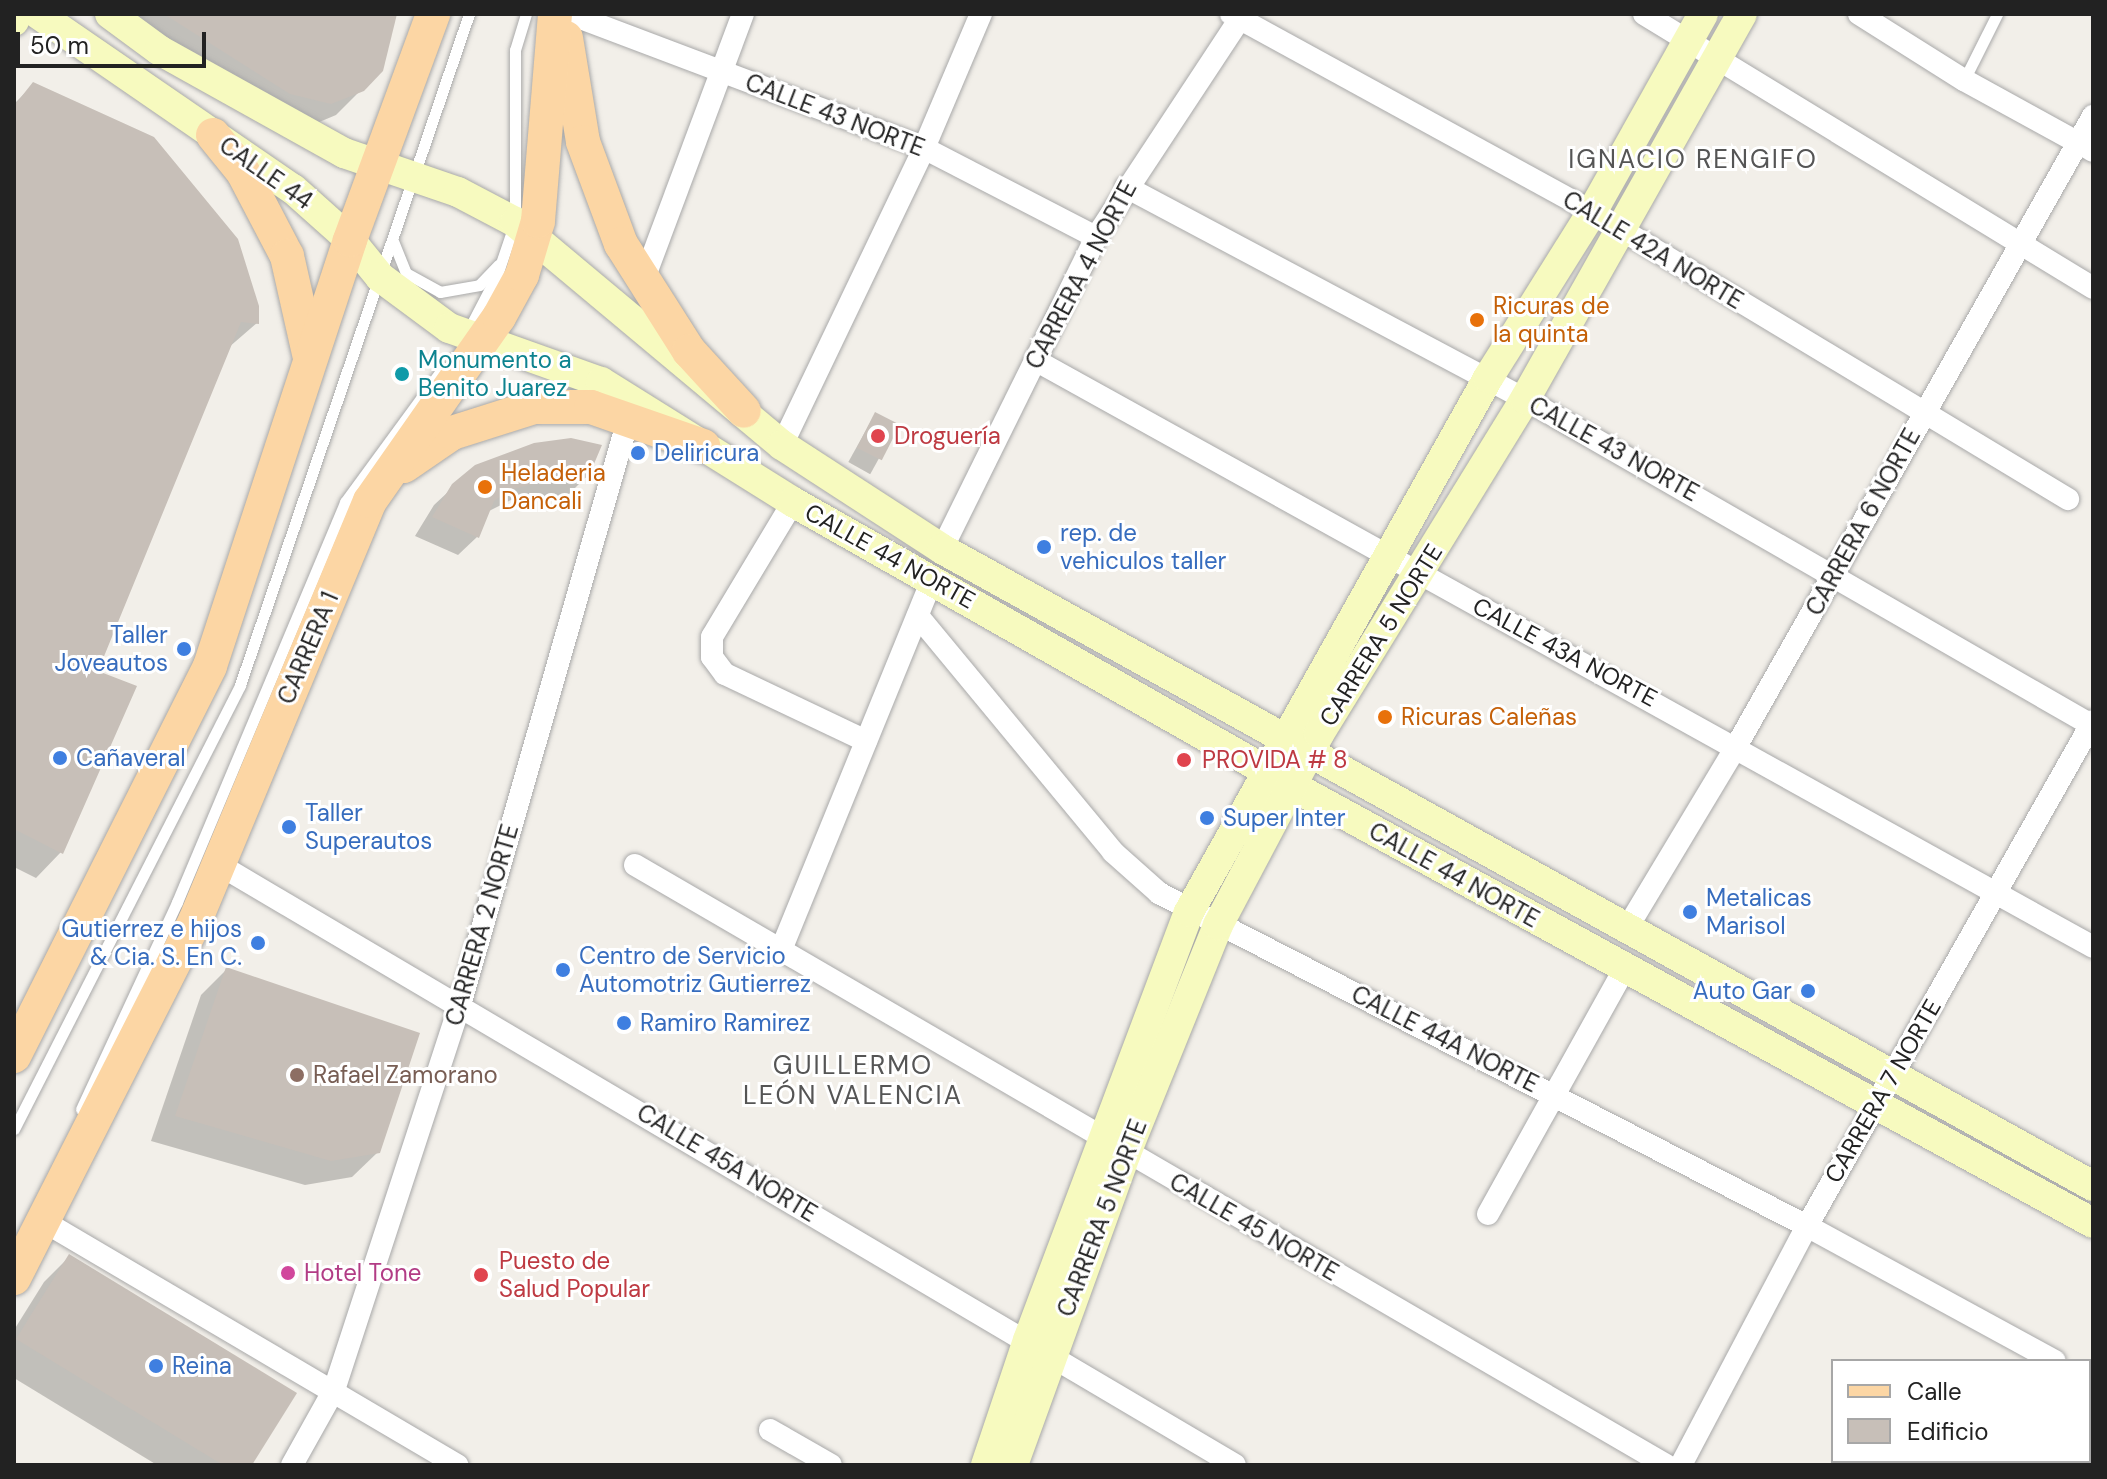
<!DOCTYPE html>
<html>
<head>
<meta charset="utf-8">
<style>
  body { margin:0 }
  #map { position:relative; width:2107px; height:1479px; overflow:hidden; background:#f2efe9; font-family:"DM Sans",sans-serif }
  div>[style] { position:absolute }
  .shadow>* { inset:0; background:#0003; transform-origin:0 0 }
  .building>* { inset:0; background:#c7bfb8; transform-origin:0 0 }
  .roads { filter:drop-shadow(0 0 2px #a9a9a9) drop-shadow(0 0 2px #a9a9a9) }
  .lane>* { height:11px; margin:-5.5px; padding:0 5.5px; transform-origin:5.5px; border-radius:5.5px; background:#fff }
  .street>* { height:22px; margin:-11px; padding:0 11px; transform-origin:11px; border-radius:11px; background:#fff }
  .secondary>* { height:30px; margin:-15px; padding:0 15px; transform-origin:15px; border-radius:15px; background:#f7fabf }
  .primary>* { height:34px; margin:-17px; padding:0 17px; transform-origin:17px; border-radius:17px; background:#fcd6a4 }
  .dots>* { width:22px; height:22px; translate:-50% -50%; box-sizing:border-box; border:4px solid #fff; border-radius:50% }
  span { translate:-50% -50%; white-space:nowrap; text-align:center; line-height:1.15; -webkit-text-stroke:6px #fff; paint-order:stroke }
  .street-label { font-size:24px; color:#222 }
  .food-label { font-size:24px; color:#c56008 }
  .left { translate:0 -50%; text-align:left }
  .culture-label { font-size:24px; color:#0d838f }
  .health-label { font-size:24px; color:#be3a42 }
  .shop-label { font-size:24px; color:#366cbe }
  .right { translate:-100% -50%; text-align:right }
  .education-label { font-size:24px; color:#785e54 }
  .hotel-label { font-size:24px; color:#b23c85 }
  .neighbourhood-label { font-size:26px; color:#555; letter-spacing:2px }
  .frame { position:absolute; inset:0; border:16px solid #222; pointer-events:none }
  .legend { position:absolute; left:1831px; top:1359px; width:260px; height:104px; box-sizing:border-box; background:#fff; border:2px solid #a7a7a7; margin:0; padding:10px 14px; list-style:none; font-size:24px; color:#222 }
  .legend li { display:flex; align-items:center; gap:16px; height:40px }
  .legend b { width:40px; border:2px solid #a7a7a7 }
  .scale { position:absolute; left:16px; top:32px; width:190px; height:36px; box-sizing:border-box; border:4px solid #222; border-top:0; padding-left:10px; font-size:24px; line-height:28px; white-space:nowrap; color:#222; -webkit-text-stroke:6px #fff; paint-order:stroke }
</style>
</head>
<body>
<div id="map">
  <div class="shadow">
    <div style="clip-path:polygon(104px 14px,395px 14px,381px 70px,336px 115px,305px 128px)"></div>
    <div style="clip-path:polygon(33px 85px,257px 323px,228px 348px,95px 672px,61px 852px,36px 878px,14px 867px,14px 104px)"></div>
    <div style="left:875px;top:414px;width:25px;height:55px;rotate:29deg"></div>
    <div style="clip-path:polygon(476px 466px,586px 477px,567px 496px,513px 499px,487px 512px,477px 537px,458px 555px,415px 536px,434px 505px)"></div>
    <div style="clip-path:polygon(226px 970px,378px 1152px,352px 1177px,305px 1185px,151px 1141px,201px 995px)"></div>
    <div style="clip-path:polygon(69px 1257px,250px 1465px,157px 1465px,14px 1378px,14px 1330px,44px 1282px)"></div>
  </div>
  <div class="building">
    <div style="clip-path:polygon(164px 14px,397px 14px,383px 71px,364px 91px,331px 104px,290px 94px)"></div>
    <div style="clip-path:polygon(33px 82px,154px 137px,238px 239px,259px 306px,259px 324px,241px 322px,98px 671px,137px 686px,63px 854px,14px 829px,14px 106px)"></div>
    <div style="left:875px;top:412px;width:28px;height:40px;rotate:27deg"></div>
    <div style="clip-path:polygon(571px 438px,602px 445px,588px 478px,564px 476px,510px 490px,494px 501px,479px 538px,432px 517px,452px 484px,475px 465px,534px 443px)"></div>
    <div style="clip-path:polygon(226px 967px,420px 1033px,380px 1153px,331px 1161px,175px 1116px)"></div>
    <div style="clip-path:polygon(69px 1254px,297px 1393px,252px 1465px,223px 1465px,16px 1339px)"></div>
  </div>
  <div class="roads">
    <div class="lane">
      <div style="left:1964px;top:80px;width:74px;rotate:-63.4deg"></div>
      <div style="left:393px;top:241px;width:35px;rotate:68deg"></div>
      <div style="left:406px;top:273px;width:39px;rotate:29deg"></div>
      <div style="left:440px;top:292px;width:40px;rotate:-10deg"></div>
      <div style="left:479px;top:285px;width:28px;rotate:-46deg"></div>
      <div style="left:468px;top:331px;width:63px;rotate:-62.6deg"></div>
      <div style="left:497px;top:275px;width:56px;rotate:-71.2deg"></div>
      <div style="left:515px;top:222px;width:172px;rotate:-90deg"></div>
      <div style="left:515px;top:50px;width:38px;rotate:-73deg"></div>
      <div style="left:81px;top:1109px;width:228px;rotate:-65.1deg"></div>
      <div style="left:177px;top:902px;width:434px;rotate:-67.2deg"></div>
      <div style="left:345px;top:502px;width:161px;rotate:-53.8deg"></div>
      <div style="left:14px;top:1129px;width:498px;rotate:-63deg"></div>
      <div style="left:240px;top:685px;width:709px;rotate:-71.16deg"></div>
    </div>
    <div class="street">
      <div style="left:1231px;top:14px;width:412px;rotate:28.7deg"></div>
      <div style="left:1592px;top:212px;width:556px;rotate:31.09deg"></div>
      <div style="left:1644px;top:14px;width:526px;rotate:31.39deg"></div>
      <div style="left:1859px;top:14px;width:124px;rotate:32.2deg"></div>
      <div style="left:1964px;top:80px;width:147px;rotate:28.8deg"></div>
      <div style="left:564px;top:17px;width:19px;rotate:6deg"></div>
      <div style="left:583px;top:19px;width:365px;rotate:20.7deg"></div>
      <div style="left:924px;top:148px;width:194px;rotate:27.4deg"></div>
      <div style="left:1126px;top:187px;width:452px;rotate:28deg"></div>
      <div style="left:1525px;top:399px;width:655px;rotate:29.93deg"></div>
      <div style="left:642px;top:284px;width:288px;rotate:-69.5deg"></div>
      <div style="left:1035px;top:360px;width:1210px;rotate:29.02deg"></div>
      <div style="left:782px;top:445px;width:329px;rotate:-64.4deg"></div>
      <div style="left:924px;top:148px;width:146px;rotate:-67deg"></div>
      <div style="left:793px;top:502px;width:157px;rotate:121deg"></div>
      <div style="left:712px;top:637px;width:20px;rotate:90deg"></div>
      <div style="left:712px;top:657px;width:21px;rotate:53deg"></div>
      <div style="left:725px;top:674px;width:156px;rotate:25.4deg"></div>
      <div style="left:942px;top:549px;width:348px;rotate:-63.7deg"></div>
      <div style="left:1096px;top:237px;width:267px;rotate:-56.6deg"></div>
      <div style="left:918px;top:616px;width:306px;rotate:50.4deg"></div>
      <div style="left:1113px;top:852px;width:62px;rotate:41.7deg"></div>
      <div style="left:1159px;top:893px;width:729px;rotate:27.2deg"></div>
      <div style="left:1807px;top:1226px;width:282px;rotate:28.6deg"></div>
      <div style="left:218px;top:864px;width:1181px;rotate:30.58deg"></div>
      <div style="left:635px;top:865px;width:1193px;rotate:30.2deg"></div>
      <div style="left:1629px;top:925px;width:210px;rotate:-59deg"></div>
      <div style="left:1737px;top:745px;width:723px;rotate:-60.49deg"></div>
      <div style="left:781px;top:950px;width:400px;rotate:-67.8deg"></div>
      <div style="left:1488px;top:1214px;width:282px;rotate:-60.9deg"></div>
      <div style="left:43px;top:1221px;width:481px;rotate:30.5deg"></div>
      <div style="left:2089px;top:1380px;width:4px;rotate:27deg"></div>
      <div style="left:770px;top:1430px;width:70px;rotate:29.8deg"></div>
      <div style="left:292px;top:1465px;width:86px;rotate:-60.8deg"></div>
      <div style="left:334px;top:1390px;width:405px;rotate:-71.9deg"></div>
      <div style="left:460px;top:1005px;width:609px;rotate:-73.98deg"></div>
      <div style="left:1681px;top:1465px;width:270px;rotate:-62.2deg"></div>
      <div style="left:1807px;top:1226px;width:580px;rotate:-60.48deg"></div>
    </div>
    <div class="secondary">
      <div style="left:38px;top:14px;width:309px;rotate:34.5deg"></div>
      <div style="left:293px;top:189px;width:76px;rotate:41.8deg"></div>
      <div style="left:350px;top:240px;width:48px;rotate:51deg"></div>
      <div style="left:380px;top:277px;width:86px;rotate:36.5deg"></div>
      <div style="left:449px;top:328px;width:161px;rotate:19.6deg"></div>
      <div style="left:601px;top:382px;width:226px;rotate:32deg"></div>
      <div style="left:793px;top:502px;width:593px;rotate:29.59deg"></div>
      <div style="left:1309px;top:795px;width:893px;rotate:28.63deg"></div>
      <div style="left:110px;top:14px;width:61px;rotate:36.3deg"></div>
      <div style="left:159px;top:50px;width:212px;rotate:29.1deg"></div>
      <div style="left:344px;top:153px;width:120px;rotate:18.9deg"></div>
      <div style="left:458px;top:192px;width:64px;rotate:27.8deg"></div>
      <div style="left:515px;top:222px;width:348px;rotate:39.9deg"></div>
      <div style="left:782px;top:445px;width:191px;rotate:33deg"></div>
      <div style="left:942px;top:549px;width:1316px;rotate:28.96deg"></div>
      <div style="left:14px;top:21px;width:8px;rotate:-67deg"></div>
      <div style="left:986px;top:1465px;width:132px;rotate:-71.4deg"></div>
      <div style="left:1028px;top:1340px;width:457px;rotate:-69.4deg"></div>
      <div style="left:1189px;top:912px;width:612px;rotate:-60.75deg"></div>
      <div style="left:1488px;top:378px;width:196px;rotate:-57.9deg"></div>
      <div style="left:1592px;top:212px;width:227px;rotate:-60.7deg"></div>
      <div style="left:1013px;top:1465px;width:332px;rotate:-70.1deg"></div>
      <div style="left:1126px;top:1153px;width:246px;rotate:-68deg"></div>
      <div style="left:1218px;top:925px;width:216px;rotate:-62.1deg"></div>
      <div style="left:1319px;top:734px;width:393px;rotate:-58.4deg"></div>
      <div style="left:1525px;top:399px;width:442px;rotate:-60.6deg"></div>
    </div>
    <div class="primary">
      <div style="left:566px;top:38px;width:105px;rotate:80.7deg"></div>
      <div style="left:583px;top:142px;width:109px;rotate:69.6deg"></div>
      <div style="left:621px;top:244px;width:127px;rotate:57.6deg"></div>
      <div style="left:689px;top:351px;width:81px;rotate:47.5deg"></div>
      <div style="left:213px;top:135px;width:48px;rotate:51deg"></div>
      <div style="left:243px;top:172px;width:95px;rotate:62.4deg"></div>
      <div style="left:287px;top:256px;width:100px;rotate:77.3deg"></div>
      <div style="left:404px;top:466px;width:58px;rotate:-34.5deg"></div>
      <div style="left:452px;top:433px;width:86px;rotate:-17.6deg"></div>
      <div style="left:534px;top:407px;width:57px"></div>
      <div style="left:591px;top:407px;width:119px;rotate:19.2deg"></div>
      <div style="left:14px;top:1056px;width:436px;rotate:-63.3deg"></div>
      <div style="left:210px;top:666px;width:448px;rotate:-71.8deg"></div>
      <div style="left:350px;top:240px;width:241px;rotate:-69.8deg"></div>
      <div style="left:14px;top:1278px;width:400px;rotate:-63.1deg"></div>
      <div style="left:195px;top:921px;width:455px;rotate:-67.4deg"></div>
      <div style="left:370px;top:501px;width:225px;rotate:-55deg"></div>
      <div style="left:499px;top:317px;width:48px;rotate:-61.3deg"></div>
      <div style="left:522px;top:275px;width:56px;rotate:-73.5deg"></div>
      <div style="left:538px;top:221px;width:208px;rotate:-85.3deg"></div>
    </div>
  </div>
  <div class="dots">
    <div style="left:1477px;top:320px;background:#e8710a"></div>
    <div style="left:402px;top:374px;background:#0f9aa8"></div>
    <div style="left:878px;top:436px;background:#e0444e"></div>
    <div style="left:638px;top:453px;background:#3f7fe0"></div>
    <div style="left:485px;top:487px;background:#e8710a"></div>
    <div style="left:1044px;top:547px;background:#3f7fe0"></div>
    <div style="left:184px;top:649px;background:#3f7fe0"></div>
    <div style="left:1385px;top:717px;background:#e8710a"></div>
    <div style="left:60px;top:758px;background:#3f7fe0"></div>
    <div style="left:1184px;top:760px;background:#e0444e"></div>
    <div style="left:1207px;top:818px;background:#3f7fe0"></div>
    <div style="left:289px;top:827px;background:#3f7fe0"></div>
    <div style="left:1690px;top:912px;background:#3f7fe0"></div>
    <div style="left:258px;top:943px;background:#3f7fe0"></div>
    <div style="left:563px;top:970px;background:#3f7fe0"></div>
    <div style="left:1808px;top:991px;background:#3f7fe0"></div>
    <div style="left:624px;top:1023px;background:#3f7fe0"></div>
    <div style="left:297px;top:1075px;background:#8d6e63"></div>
    <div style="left:288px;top:1273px;background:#d1479c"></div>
    <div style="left:481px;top:1275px;background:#e0444e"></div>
    <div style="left:156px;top:1366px;background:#3f7fe0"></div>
  </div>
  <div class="street-label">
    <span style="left:835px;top:115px;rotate:21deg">CALLE 43 NORTE</span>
    <span style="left:266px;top:173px;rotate:35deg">CALLE 44</span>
    <span style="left:1653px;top:250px;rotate:31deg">CALLE 42A NORTE</span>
    <span style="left:1081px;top:275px;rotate:-62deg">CARRERA 4 NORTE</span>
    <span style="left:1614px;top:449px;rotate:29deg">CALLE 43 NORTE</span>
    <span style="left:1863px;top:522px;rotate:-61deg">CARRERA 6 NORTE</span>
    <span style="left:890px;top:556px;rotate:29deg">CALLE 44 NORTE</span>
    <span style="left:1381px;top:635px;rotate:-58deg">CARRERA 5 NORTE</span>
    <span style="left:308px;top:648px;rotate:-67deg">CARRERA 1</span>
    <span style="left:1565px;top:652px;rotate:28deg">CALLE 43A NORTE</span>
    <span style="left:1454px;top:875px;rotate:29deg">CALLE 44 NORTE</span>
    <span style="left:482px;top:925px;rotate:-74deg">CARRERA 2 NORTE</span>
    <span style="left:1445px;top:1039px;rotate:27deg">CALLE 44A NORTE</span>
    <span style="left:1883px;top:1091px;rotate:-60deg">CARRERA 7 NORTE</span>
    <span style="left:727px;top:1163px;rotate:31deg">CALLE 45A NORTE</span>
    <span style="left:1102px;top:1218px;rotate:-69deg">CARRERA 5 NORTE</span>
    <span style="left:1254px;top:1227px;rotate:30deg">CALLE 45 NORTE</span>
  </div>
  <div class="food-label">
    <span class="left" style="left:1493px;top:320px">Ricuras de<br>la quinta</span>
    <span class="left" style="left:501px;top:487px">Heladeria<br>Dancali</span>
    <span class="left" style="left:1401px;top:717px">Ricuras Caleñas</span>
  </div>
  <div class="culture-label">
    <span class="left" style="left:418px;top:374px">Monumento a<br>Benito Juarez</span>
  </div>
  <div class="health-label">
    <span class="left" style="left:894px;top:436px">Droguería</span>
    <span class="left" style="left:1202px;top:760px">PROVIDA # 8</span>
    <span class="left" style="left:499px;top:1275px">Puesto de<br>Salud Popular</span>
  </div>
  <div class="shop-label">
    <span class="left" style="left:654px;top:453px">Deliricura</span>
    <span class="left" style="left:1060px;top:547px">rep. de<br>vehiculos taller</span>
    <span class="right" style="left:168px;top:649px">Taller<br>Joveautos</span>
    <span class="left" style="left:76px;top:758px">Cañaveral</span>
    <span class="left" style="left:305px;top:827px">Taller<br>Superautos</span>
    <span class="left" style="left:1223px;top:818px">Super Inter</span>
    <span class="left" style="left:1706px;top:912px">Metalicas<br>Marisol</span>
    <span class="right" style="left:242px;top:943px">Gutierrez e hijos<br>&amp; Cia. S. En C.</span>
    <span class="left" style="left:579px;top:970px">Centro de Servicio<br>Automotriz Gutierrez</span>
    <span class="right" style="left:1792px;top:991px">Auto Gar</span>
    <span class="left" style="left:640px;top:1023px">Ramiro Ramirez</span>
    <span class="left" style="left:172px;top:1366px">Reina</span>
  </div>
  <div class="education-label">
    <span class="left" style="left:313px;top:1075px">Rafael Zamorano</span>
  </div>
  <div class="hotel-label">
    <span class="left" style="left:304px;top:1273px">Hotel Tone</span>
  </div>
  <div class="neighbourhood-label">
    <span style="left:1693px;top:160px">IGNACIO RENGIFO</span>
    <span style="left:853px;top:1081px">GUILLERMO<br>LEÓN VALENCIA</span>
  </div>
  <div class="frame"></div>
  <ul class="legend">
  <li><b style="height:10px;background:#fcd6a4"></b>Calle</li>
  <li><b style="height:22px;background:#c7bfb8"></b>Edificio</li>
  </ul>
  <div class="scale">50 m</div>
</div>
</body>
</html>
